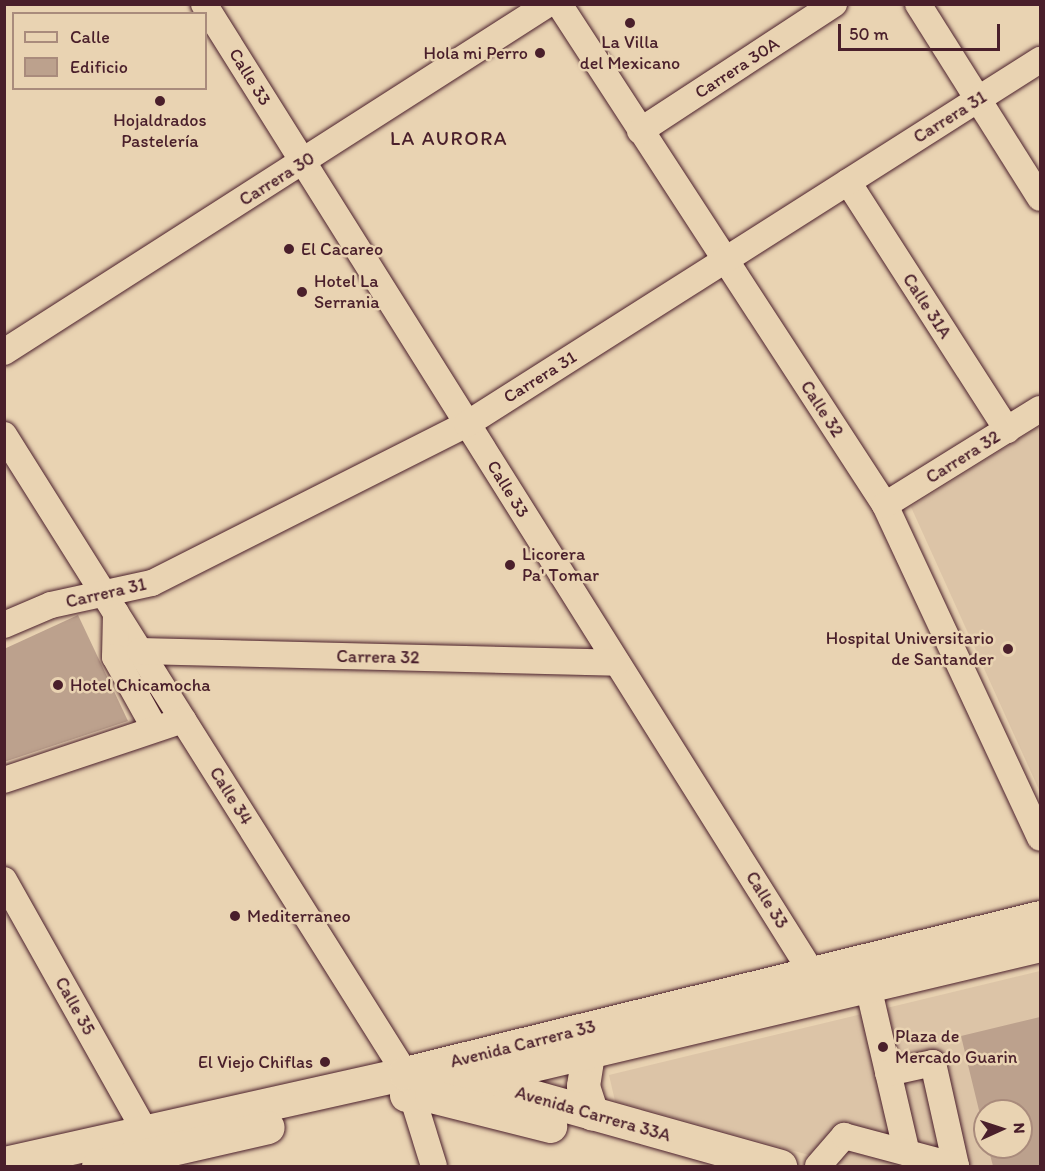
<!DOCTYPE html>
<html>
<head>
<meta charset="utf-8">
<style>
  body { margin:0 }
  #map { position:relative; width:1045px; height:1171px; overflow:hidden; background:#e9d3b2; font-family:Itim,sans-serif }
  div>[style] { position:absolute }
  .built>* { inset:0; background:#dcc4a7 }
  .building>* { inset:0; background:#bca18d }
  .roads { filter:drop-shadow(0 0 2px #4a1f2b) drop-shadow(0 0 2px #4a1f2b) }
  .minor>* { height:26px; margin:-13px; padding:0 13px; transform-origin:13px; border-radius:13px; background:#e9d3b2 }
  .major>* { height:33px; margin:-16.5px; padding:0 16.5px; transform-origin:16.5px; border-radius:16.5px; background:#e9d3b2 }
  .dots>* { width:16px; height:16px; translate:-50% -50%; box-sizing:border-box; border:3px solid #e9d3b2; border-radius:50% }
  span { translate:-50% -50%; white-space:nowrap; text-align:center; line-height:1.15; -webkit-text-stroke:5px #e9d3b2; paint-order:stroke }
  .poi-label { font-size:18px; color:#4a1f2b }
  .right { translate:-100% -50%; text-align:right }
  .left { translate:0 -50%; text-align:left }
  .street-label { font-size:18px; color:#4a1f2b }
  .neighbourhood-label { font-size:20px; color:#4a1f2b; letter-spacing:1.5px }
  .frame { position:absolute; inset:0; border:6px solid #4a1f2b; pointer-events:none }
  .legend { position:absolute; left:12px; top:12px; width:195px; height:78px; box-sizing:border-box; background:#e9d3b2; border:2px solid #a98b7c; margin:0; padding:8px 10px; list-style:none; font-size:18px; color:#4a1f2b }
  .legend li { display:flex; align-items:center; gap:12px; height:30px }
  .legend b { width:30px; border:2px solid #a98b7c }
  .north { position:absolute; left:973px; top:1099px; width:60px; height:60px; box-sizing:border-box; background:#e9d3b2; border:2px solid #a98b7c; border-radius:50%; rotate:87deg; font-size:16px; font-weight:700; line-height:24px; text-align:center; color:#4a1f2b }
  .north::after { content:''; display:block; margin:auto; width:21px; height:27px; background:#4a1f2b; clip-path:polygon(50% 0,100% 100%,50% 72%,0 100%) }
  .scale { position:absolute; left:838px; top:24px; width:162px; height:27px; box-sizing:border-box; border:3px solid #4a1f2b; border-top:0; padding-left:8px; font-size:18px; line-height:21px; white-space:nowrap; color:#4a1f2b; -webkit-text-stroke:4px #e9d3b2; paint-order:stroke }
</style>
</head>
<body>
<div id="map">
  <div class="built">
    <div style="clip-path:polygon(1040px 426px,1040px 792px,911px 507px)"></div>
    <div style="clip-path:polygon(evenodd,1040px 971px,1040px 1166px,848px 1166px,615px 1101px,609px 1075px,1040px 971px,985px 1111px,1021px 1111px,1021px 1147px,985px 1147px,985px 1111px)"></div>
  </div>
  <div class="building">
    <div style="clip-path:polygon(78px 615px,128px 721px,4px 762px,4px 649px)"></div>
    <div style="clip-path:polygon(1040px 1017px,1040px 1166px,993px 1166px,988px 1147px,1021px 1147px,1021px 1111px,985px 1111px,984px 1131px,961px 1036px)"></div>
  </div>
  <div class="roads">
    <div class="minor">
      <div style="left:204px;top:4px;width:1144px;rotate:57.89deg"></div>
      <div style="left:559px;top:4px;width:598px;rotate:56.95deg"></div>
      <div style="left:885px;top:505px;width:367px;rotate:65deg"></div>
      <div style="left:918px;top:4px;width:229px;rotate:57.8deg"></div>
      <div style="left:640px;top:131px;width:232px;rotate:-33.2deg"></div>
      <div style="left:848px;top:182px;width:295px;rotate:57.3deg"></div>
      <div style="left:4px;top:352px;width:646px;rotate:-32.61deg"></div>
      <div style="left:4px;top:435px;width:754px;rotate:57.85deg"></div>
      <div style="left:405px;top:1073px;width:97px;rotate:72.7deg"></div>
      <div style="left:885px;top:505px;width:182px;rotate:-31.8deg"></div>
      <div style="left:116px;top:613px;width:44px;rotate:91.3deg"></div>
      <div style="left:115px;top:657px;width:82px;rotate:60.9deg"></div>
      <div style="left:4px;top:625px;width:51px;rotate:-23.1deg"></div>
      <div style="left:51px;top:605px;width:103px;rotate:-12.3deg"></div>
      <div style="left:152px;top:583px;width:353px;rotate:-26.8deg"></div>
      <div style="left:467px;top:424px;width:679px;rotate:-32.43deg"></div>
      <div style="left:140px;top:651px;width:477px;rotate:1.4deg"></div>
      <div style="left:4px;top:780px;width:189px;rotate:-18.5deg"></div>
      <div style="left:4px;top:880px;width:288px;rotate:60.7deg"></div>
      <div style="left:868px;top:986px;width:171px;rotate:76.9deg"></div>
      <div style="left:888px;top:1073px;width:46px;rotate:-12.5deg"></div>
      <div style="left:933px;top:1063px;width:106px;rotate:77.4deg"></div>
      <div style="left:818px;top:1166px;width:40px;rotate:-49deg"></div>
      <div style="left:844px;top:1136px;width:116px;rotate:15deg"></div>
    </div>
    <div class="major">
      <div style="left:588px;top:1054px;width:32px;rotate:99deg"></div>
      <div style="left:583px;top:1086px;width:29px;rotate:72deg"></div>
      <div style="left:478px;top:1081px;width:314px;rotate:15.7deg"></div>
      <div style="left:406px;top:1095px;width:652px;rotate:-13.31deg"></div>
      <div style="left:431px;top:1096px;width:123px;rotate:14.1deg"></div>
      <div style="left:4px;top:1163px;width:411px;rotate:-12.6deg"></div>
      <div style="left:405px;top:1073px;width:654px;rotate:-13.8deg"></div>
      <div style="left:98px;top:1166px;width:174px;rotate:-12.9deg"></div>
    </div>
  </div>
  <div class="dots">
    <div style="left:630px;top:23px;background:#4a1f2b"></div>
    <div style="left:540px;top:53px;background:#4a1f2b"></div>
    <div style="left:160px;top:101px;background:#4a1f2b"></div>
    <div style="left:289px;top:249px;background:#4a1f2b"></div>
    <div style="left:302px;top:292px;background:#4a1f2b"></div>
    <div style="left:510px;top:565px;background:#4a1f2b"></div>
    <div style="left:1008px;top:649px;background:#4a1f2b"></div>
    <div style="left:58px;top:685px;background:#4a1f2b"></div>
    <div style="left:235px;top:916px;background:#4a1f2b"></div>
    <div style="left:883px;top:1047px;background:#4a1f2b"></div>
    <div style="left:325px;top:1062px;background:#4a1f2b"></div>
  </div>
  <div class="poi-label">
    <span style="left:630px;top:53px">La Villa<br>del Mexicano</span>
    <span class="right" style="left:528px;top:53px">Hola mi Perro</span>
    <span style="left:160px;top:131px">Hojaldrados<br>Pastelería</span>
    <span class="left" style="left:301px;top:249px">El Cacareo</span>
    <span class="left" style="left:314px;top:292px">Hotel La<br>Serrania</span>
    <span class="left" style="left:522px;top:565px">Licorera<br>Pa' Tomar</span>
    <span class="right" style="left:994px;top:649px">Hospital Universitario<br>de Santander</span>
    <span class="left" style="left:70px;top:685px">Hotel Chicamocha</span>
    <span class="left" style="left:247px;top:916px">Mediterraneo</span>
    <span class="left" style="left:895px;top:1047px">Plaza de<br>Mercado Guarin</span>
    <span class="right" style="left:313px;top:1062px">El Viejo Chiflas</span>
  </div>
  <div class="street-label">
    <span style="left:737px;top:68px;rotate:-33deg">Carrera 30A</span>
    <span style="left:250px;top:77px;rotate:58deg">Calle 33</span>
    <span style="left:950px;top:117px;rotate:-32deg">Carrera 31</span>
    <span style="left:277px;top:179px;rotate:-32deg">Carrera 30</span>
    <span style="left:927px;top:306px;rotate:57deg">Calle 31A</span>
    <span style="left:540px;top:377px;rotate:-32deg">Carrera 31</span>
    <span style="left:822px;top:409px;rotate:57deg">Calle 32</span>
    <span style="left:963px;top:457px;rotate:-32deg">Carrera 32</span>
    <span style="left:508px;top:489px;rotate:58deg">Calle 33</span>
    <span style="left:106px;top:593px;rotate:-13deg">Carrera 31</span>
    <span style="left:378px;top:657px;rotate:1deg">Carrera 32</span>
    <span style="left:231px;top:796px;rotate:58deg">Calle 34</span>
    <span style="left:767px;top:900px;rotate:58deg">Calle 33</span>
    <span style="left:75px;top:1006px;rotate:61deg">Calle 35</span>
    <span style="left:523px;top:1044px;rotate:-14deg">Avenida Carrera 33</span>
    <span style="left:593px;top:1114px;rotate:16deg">Avenida Carrera 33A</span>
  </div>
  <div class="neighbourhood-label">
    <span style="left:449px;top:138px">LA AURORA</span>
  </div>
  <div class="frame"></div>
  <ul class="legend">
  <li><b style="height:8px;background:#e9d3b2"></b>Calle</li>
  <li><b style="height:16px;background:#bca18d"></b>Edificio</li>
  </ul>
  <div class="north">N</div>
  <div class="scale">50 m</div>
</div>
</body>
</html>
